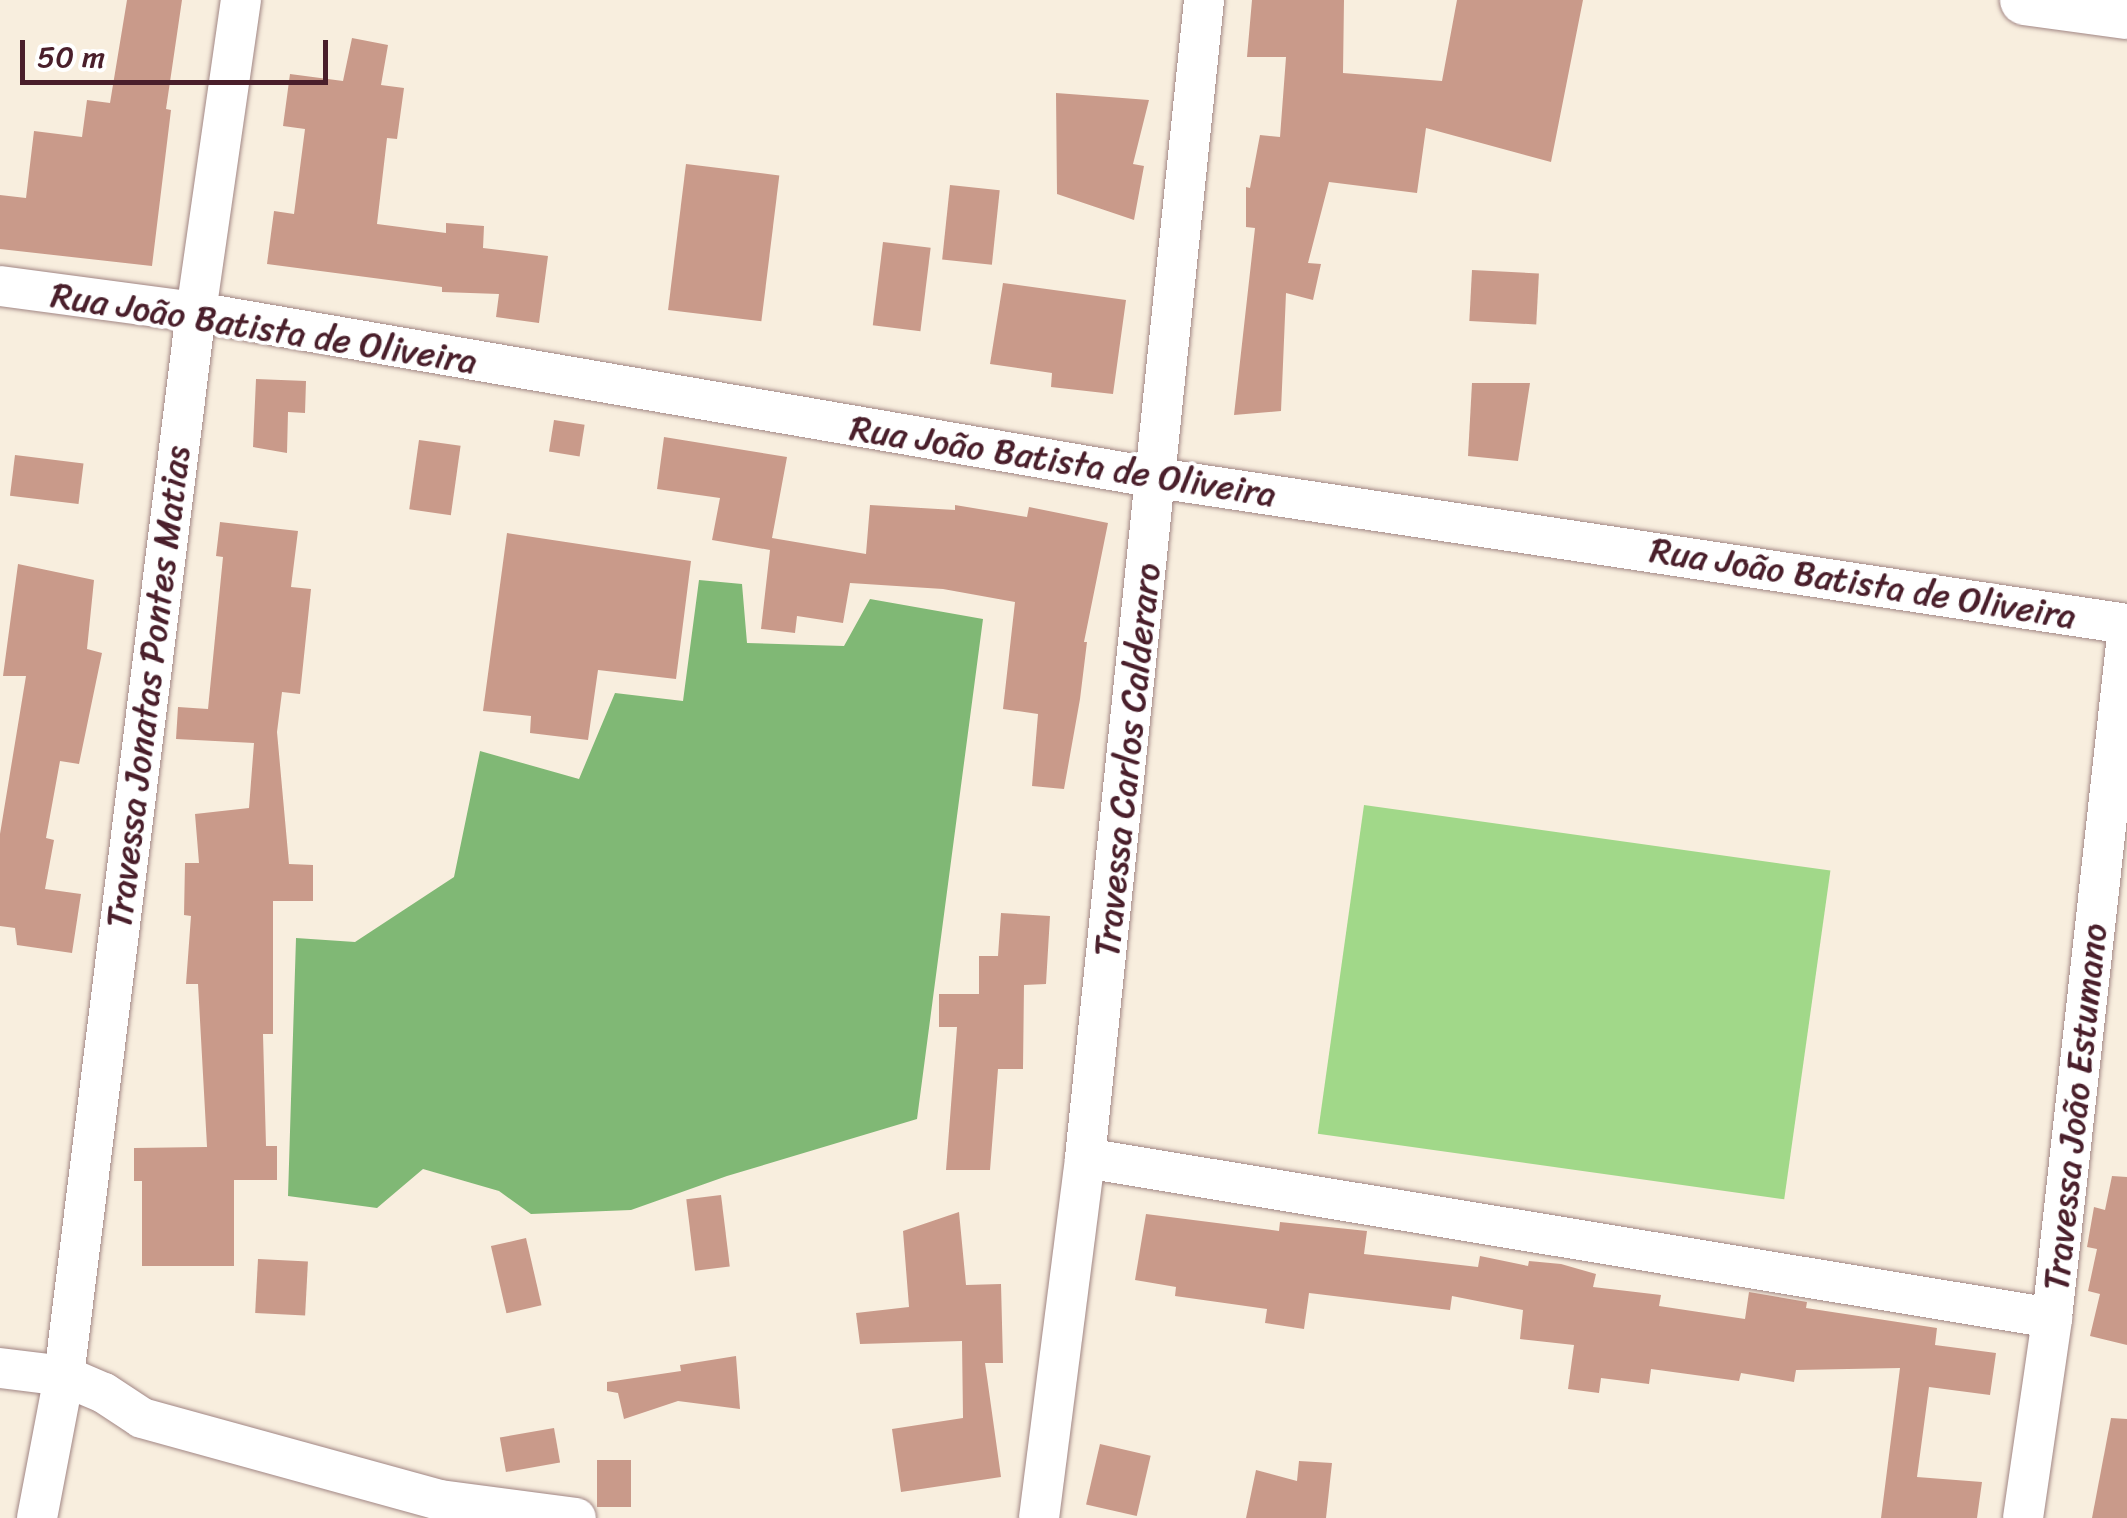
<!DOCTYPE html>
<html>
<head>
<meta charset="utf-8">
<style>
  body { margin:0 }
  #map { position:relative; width:2127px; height:1518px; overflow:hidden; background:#f8eede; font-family:Sriracha,sans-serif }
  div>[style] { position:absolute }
  .green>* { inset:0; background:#a1d889; transform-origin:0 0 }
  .forest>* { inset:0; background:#80b875 }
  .building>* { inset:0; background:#c99a8a; transform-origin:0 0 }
  .roads { filter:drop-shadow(0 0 2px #a18684) drop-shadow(0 0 2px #a18684) }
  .minor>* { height:40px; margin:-20px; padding:0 20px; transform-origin:20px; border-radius:20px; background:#fff }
  .tertiary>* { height:50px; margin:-25px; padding:0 25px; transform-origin:25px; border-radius:25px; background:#fff }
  span { translate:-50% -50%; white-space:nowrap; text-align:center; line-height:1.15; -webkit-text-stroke:8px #fff; paint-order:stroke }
  .street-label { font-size:35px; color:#4a1f2b }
  .scale { position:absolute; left:20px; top:40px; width:308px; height:45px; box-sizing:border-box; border:5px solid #4a1f2b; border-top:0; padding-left:12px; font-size:30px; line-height:35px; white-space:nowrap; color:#4a1f2b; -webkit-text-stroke:8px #fff; paint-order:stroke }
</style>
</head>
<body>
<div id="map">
  <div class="green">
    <div style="left:1364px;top:805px;width:471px;height:332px;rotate:8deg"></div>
  </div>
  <div class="forest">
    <div style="clip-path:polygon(699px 580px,742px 584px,747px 643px,844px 646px,870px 599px,983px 619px,917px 1119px,727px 1176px,631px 1210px,531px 1214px,499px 1191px,423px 1169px,377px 1208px,288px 1196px,296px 938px,355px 942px,454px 877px,480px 751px,579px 779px,615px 693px,683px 701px)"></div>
  </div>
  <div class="building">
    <div style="clip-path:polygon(127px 0,182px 0,166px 109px,171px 110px,152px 266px,0 249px,0 195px,26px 198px,34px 131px,82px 137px,87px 100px,110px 103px)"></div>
    <div style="clip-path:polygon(1252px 0,1344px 0,1343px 73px,1442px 81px,1457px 0,1583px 0,1551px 162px,1426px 128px,1417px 193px,1329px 182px,1308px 263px,1321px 264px,1313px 300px,1286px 293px,1281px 411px,1234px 415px,1255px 228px,1246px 227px,1246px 187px,1250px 188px,1260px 135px,1280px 137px,1286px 57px,1247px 57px)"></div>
    <div style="clip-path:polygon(352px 38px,388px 45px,381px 85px,404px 88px,397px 139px,387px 138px,377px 224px,446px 233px,446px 223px,484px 226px,483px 248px,548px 256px,539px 323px,496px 317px,499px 294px,442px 292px,442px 287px,267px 264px,274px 211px,294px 214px,305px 129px,283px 126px,290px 74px,343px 81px)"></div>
    <div style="clip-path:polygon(1056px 93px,1149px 100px,1133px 164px,1144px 166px,1134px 220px,1057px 194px)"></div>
    <div style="left:686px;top:164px;width:94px;height:147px;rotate:7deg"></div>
    <div style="left:950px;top:185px;width:50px;height:75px;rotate:6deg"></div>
    <div style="left:883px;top:242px;width:48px;height:84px;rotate:7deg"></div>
    <div style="left:1472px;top:270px;width:67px;height:51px;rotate:3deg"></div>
    <div style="clip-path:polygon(1003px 283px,1126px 300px,1113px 394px,1051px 387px,1052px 373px,990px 364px)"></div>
    <div style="clip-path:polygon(256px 379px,306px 381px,305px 413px,288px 412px,287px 453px,253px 447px)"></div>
    <div style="clip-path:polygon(1472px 383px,1530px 383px,1518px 461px,1468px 456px)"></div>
    <div style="left:554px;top:420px;width:31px;height:32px;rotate:9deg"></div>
    <div style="clip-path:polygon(664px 437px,787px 457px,772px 538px,866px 554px,870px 505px,955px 510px,955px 505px,1027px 517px,1029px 507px,1108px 523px,1084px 642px,1087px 642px,1080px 699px,1064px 789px,1032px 786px,1038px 714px,1003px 709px,1015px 602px,943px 589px,850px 583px,843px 623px,797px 616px,795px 633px,761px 629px,770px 550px,712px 540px,720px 498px,657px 489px)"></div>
    <div style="left:419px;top:440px;width:42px;height:70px;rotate:8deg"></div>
    <div style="left:15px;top:455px;width:69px;height:41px;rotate:7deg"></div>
    <div style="clip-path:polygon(220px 522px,298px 531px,291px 587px,311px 589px,300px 694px,282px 692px,277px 732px,289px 864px,313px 865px,313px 901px,273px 901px,273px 1034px,263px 1034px,266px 1146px,277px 1146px,277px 1180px,234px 1180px,234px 1266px,142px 1266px,142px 1181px,134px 1181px,134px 1148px,207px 1147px,198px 984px,186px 984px,191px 916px,184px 915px,185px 863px,199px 863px,195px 814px,249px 808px,254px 743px,176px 739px,178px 707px,208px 709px,223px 557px,216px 556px)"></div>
    <div style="clip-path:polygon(507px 533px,691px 561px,676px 679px,598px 670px,588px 740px,530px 733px,531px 716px,483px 711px)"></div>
    <div style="clip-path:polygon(18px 564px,94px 580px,87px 649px,102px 653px,79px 764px,60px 761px,46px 838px,54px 840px,45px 889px,81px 894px,72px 953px,17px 945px,15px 928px,0 926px,0 834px,26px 676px,3px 676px)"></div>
    <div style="clip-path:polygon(1001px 913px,1050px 916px,1046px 984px,1024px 985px,1023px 1069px,998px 1069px,990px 1170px,946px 1170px,957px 1027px,939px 1027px,939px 994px,979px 994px,979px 956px,998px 956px)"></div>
    <div style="clip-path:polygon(2112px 1176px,2127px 1177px,2127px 1345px,2090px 1336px,2100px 1294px,2088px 1291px,2097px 1249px,2087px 1247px,2094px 1207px,2105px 1210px)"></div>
    <div style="left:721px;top:1195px;width:72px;height:35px;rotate:83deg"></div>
    <div style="clip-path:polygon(959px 1212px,966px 1285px,1001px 1284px,1003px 1363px,985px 1363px,1001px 1477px,901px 1492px,892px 1429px,963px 1418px,962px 1341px,860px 1344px,856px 1313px,909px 1307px,903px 1231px)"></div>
    <div style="clip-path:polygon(1146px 1214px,1279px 1231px,1280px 1222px,1367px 1231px,1364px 1254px,1478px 1267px,1480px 1256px,1528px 1266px,1529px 1261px,1561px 1264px,1596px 1274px,1593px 1287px,1661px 1295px,1659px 1306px,1745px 1319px,1749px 1292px,1807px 1302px,1806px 1308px,1937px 1328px,1935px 1345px,1996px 1353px,1990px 1395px,1929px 1387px,1917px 1477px,1982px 1482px,1977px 1518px,1881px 1518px,1900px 1368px,1796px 1370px,1794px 1382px,1741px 1373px,1739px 1381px,1651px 1369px,1649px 1384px,1601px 1378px,1599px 1393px,1568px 1389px,1574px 1345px,1520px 1339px,1523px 1310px,1452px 1296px,1450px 1310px,1309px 1293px,1304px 1329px,1265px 1323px,1267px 1309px,1175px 1296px,1176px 1287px,1135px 1280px)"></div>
    <div style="left:526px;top:1238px;width:69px;height:36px;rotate:77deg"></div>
    <div style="left:258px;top:1259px;width:50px;height:54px;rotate:3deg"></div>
    <div style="clip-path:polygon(736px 1356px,740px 1409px,678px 1401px,624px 1419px,618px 1393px,607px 1391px,607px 1382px,681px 1371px,680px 1365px)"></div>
    <div style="clip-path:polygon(2111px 1418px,2127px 1419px,2127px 1518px,2092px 1518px)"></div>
    <div style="left:554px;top:1428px;width:35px;height:55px;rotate:80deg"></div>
    <div style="left:1100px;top:1444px;width:52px;height:62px;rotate:13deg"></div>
    <div style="left:597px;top:1460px;width:34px;height:47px"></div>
    <div style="clip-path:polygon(1299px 1461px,1332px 1463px,1326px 1518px,1246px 1518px,1256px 1470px,1297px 1481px)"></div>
  </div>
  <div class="roads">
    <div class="minor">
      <div style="left:0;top:286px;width:198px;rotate:7.6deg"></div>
      <div style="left:196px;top:312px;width:975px;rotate:9.8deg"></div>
      <div style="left:1157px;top:478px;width:981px;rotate:8.56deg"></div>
      <div style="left:1085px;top:1158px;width:980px;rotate:9.4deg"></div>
      <div style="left:0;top:1368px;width:64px;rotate:7.1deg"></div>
      <div style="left:64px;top:1376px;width:43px;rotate:23deg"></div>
      <div style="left:104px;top:1393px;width:45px;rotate:33.3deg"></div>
      <div style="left:142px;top:1418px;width:308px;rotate:15.4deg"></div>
      <div style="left:439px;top:1500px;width:138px;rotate:7.5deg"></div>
      <div style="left:37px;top:1518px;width:145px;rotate:-79.2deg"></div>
      <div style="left:64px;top:1376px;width:1072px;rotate:-82.93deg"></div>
      <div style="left:196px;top:312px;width:315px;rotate:-81.8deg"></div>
      <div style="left:1039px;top:1518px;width:363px;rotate:-82.7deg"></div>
      <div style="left:1085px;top:1158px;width:1164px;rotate:-84.13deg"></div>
      <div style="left:2023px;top:1518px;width:202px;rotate:-81.7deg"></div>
      <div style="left:2052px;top:1318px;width:687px;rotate:-83.73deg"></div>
    </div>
    <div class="tertiary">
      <div style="left:2025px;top:0;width:103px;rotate:7.8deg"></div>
    </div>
  </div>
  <div class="street-label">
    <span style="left:264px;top:328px;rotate:9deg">Rua João Batista de Oliveira</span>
    <span style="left:1063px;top:461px;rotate:9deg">Rua João Batista de Oliveira</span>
    <span style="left:1863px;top:583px;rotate:9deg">Rua João Batista de Oliveira</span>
    <span style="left:148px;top:687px;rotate:-83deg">Travessa Jonatas Pontes Matias</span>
    <span style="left:1127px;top:760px;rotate:-84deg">Travessa Carlos Calderaro</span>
    <span style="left:2075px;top:1107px;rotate:-84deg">Travessa João Estumano</span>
  </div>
  <div class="scale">50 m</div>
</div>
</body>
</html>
